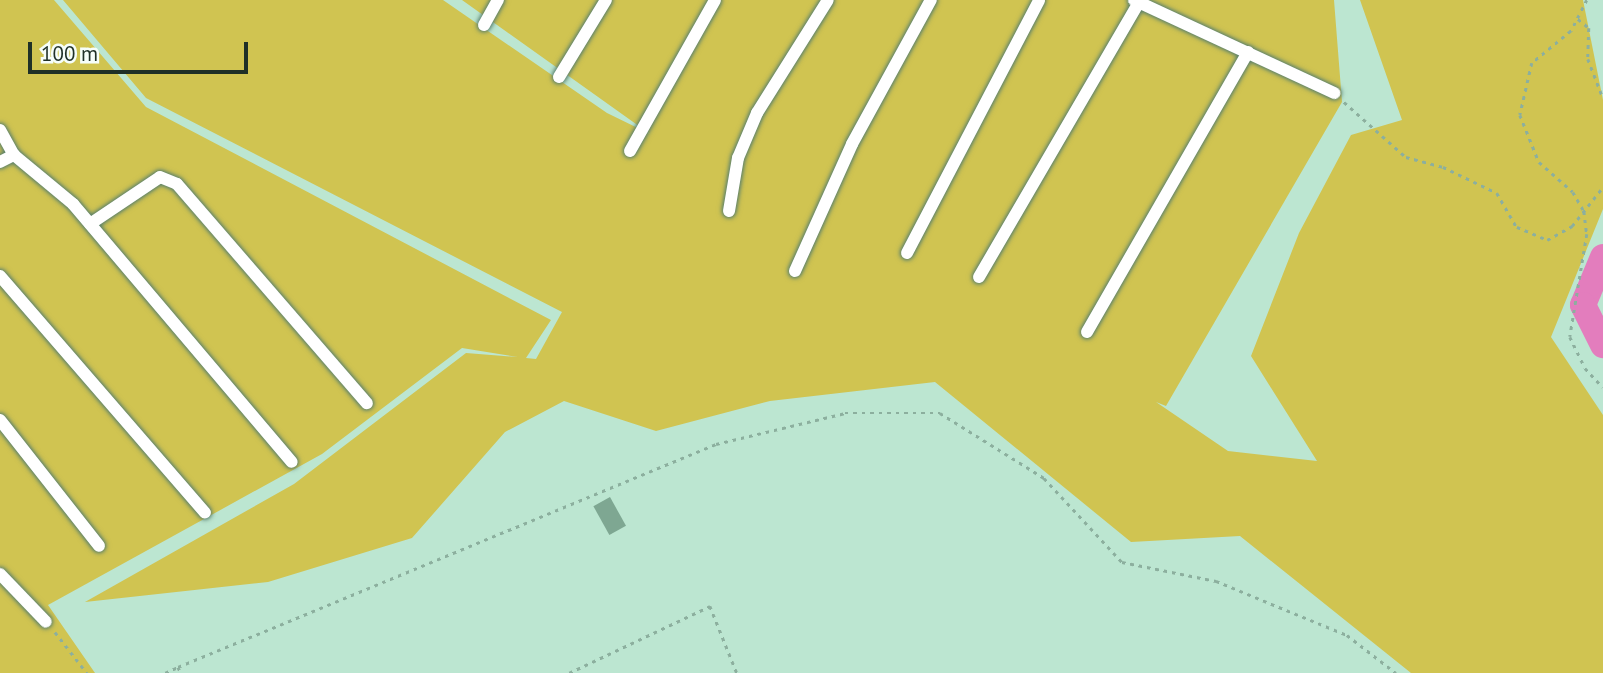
<!DOCTYPE html>
<html>
<head>
<meta charset="utf-8">
<style>
  body { margin:0 }
  #map { position:relative; width:1603px; height:673px; overflow:hidden; background:#bce6d1; font-family:"PT Sans",sans-serif }
  div>[style] { position:absolute }
  .green>* { inset:0; background:#d0c451 }
  .river>* { height:26px; margin:-13px; padding:0 13px; transform-origin:13px; border-radius:13px; background:#e37dbd }
  .building>* { inset:0; background:#7ea792; transform-origin:0 0 }
  .path>* { height:2.5px; margin-top:-1.25px; transform-origin:0; background:repeating-linear-gradient(90deg,#8caf9e 0 3.5px,transparent 0 8.5px) }
  .roads { filter:drop-shadow(0 0 2px #587f6c) drop-shadow(0 0 2px #587f6c) }
  .minor>* { height:12px; margin:-6px; padding:0 6px; transform-origin:6px; border-radius:6px; background:#fff }
  span { translate:-50% -50%; white-space:nowrap; text-align:center; line-height:1.15; -webkit-text-stroke:5px #f6fefa; paint-order:stroke }
  .scale { position:absolute; left:28px; top:42px; width:220px; height:32px; box-sizing:border-box; border:4px solid #1f3027; border-top:0; padding-left:9px; font-size:21px; line-height:24px; white-space:nowrap; color:#1f3027; -webkit-text-stroke:5px #f6fefa; paint-order:stroke }
</style>
</head>
<body>
<div id="map">
  <div class="green">
    <div style="clip-path:polygon(0 0,54px 0,146px 107px,551px 320px,526px 358px,536px 359px,562px 312px,146px 98px,63px 0,443px 0,607px 113px,650px 134px,462px 0,1334px 0,1342px 102px,1166px 406px,1156px 402px,1228px 451px,1317px 461px,1251px 356px,1299px 233px,1351px 135px,1402px 120px,1360px 0,1583px 0,1603px 100px,1603px 209px,1551px 337px,1603px 415px,1603px 673px,1411px 673px,1240px 536px,1131px 542px,935px 382px,770px 401px,656px 431px,564px 401px,505px 432px,412px 538px,268px 582px,85px 602px,294px 484px,466px 353px,518px 357px,462px 348px,322px 454px,48px 605px,95px 673px,0 673px)"></div>
  </div>
  <div class="river">
    <div style="left:1603px;top:257px;width:52px;rotate:112.6deg"></div>
    <div style="left:1583px;top:305px;width:45px;rotate:63.4deg"></div>
  </div>
  <div class="building">
    <div style="left:610px;top:497px;width:33px;height:19px;rotate:61deg"></div>
  </div>
  <div class="path">
    <div style="left:1587px;top:0;width:35px;rotate:117deg"></div>
    <div style="left:1571px;top:31px;width:50px;rotate:140.6deg"></div>
    <div style="left:1532px;top:63px;width:53px;rotate:103deg"></div>
    <div style="left:1520px;top:115px;width:51px;rotate:68deg"></div>
    <div style="left:1539px;top:162px;width:45px;rotate:41.4deg"></div>
    <div style="left:1573px;top:192px;width:22px;rotate:60deg"></div>
    <div style="left:1584px;top:211px;width:23px;rotate:83deg"></div>
    <div style="left:1587px;top:234px;width:104px;rotate:99.4deg"></div>
    <div style="left:1570px;top:337px;width:34px;rotate:64deg"></div>
    <div style="left:1585px;top:368px;width:26px;rotate:47deg"></div>
    <div style="left:1578px;top:19px;width:14px;rotate:39deg"></div>
    <div style="left:1589px;top:28px;width:31px;rotate:92deg"></div>
    <div style="left:1588px;top:59px;width:42px;rotate:69deg"></div>
    <div style="left:1344px;top:102px;width:83px;rotate:41.6deg"></div>
    <div style="left:1406px;top:157px;width:38px;rotate:15deg"></div>
    <div style="left:1443px;top:167px;width:60px;rotate:25.7deg"></div>
    <div style="left:1497px;top:193px;width:39px;rotate:60deg"></div>
    <div style="left:1517px;top:227px;width:33px;rotate:23deg"></div>
    <div style="left:1547px;top:240px;width:29px;rotate:-29deg"></div>
    <div style="left:1572px;top:226px;width:50px;rotate:-51.5deg"></div>
    <div style="left:55px;top:632px;width:52px;rotate:52deg"></div>
    <div style="left:178px;top:667px;width:582px;rotate:-22.51deg"></div>
    <div style="left:716px;top:444px;width:133px;rotate:-13.5deg"></div>
    <div style="left:845px;top:413px;width:95px"></div>
    <div style="left:940px;top:413px;width:123px;rotate:32deg"></div>
    <div style="left:1044px;top:478px;width:115px;rotate:47.1deg"></div>
    <div style="left:1122px;top:562px;width:96px;rotate:11.4deg"></div>
    <div style="left:1216px;top:581px;width:142px;rotate:22.4deg"></div>
    <div style="left:1347px;top:635px;width:62px;rotate:37.8deg"></div>
    <div style="left:165px;top:673px;width:14px;rotate:-25deg"></div>
    <div style="left:178px;top:667px;width:7px;rotate:63deg"></div>
    <div style="left:569px;top:673px;width:156px;rotate:-25.4deg"></div>
    <div style="left:710px;top:606px;width:72px;rotate:68.1deg"></div>
  </div>
  <div class="roads">
    <div class="minor">
      <div style="left:1134px;top:0;width:221px;rotate:24.9deg"></div>
      <div style="left:484px;top:25px;width:29px;rotate:-61deg"></div>
      <div style="left:559px;top:77px;width:90px;rotate:-58.6deg"></div>
      <div style="left:0;top:130px;width:29px;rotate:61deg"></div>
      <div style="left:14px;top:155px;width:77px;rotate:39.7deg"></div>
      <div style="left:73px;top:204px;width:338px;rotate:49.7deg"></div>
      <div style="left:630px;top:151px;width:173px;rotate:-60.6deg"></div>
      <div style="left:0;top:162px;width:16px;rotate:-27deg"></div>
      <div style="left:729px;top:211px;width:54px;rotate:-80.4deg"></div>
      <div style="left:738px;top:158px;width:49px;rotate:-67.1deg"></div>
      <div style="left:757px;top:113px;width:133px;rotate:-57.9deg"></div>
      <div style="left:90px;top:224px;width:84px;rotate:-33.9deg"></div>
      <div style="left:160px;top:177px;width:18px;rotate:22deg"></div>
      <div style="left:177px;top:184px;width:290px;rotate:49.1deg"></div>
      <div style="left:907px;top:253px;width:285px;rotate:-62.4deg"></div>
      <div style="left:795px;top:271px;width:139px;rotate:-65.8deg"></div>
      <div style="left:852px;top:144px;width:164px;rotate:-61.3deg"></div>
      <div style="left:0;top:276px;width:313px;rotate:49.1deg"></div>
      <div style="left:979px;top:277px;width:318px;rotate:-59.8deg"></div>
      <div style="left:1087px;top:332px;width:323px;rotate:-60.1deg"></div>
      <div style="left:0;top:420px;width:160px;rotate:51.8deg"></div>
      <div style="left:0;top:574px;width:66px;rotate:46.2deg"></div>
    </div>
  </div>
  <div class="scale">100 m</div>
</div>
</body>
</html>
